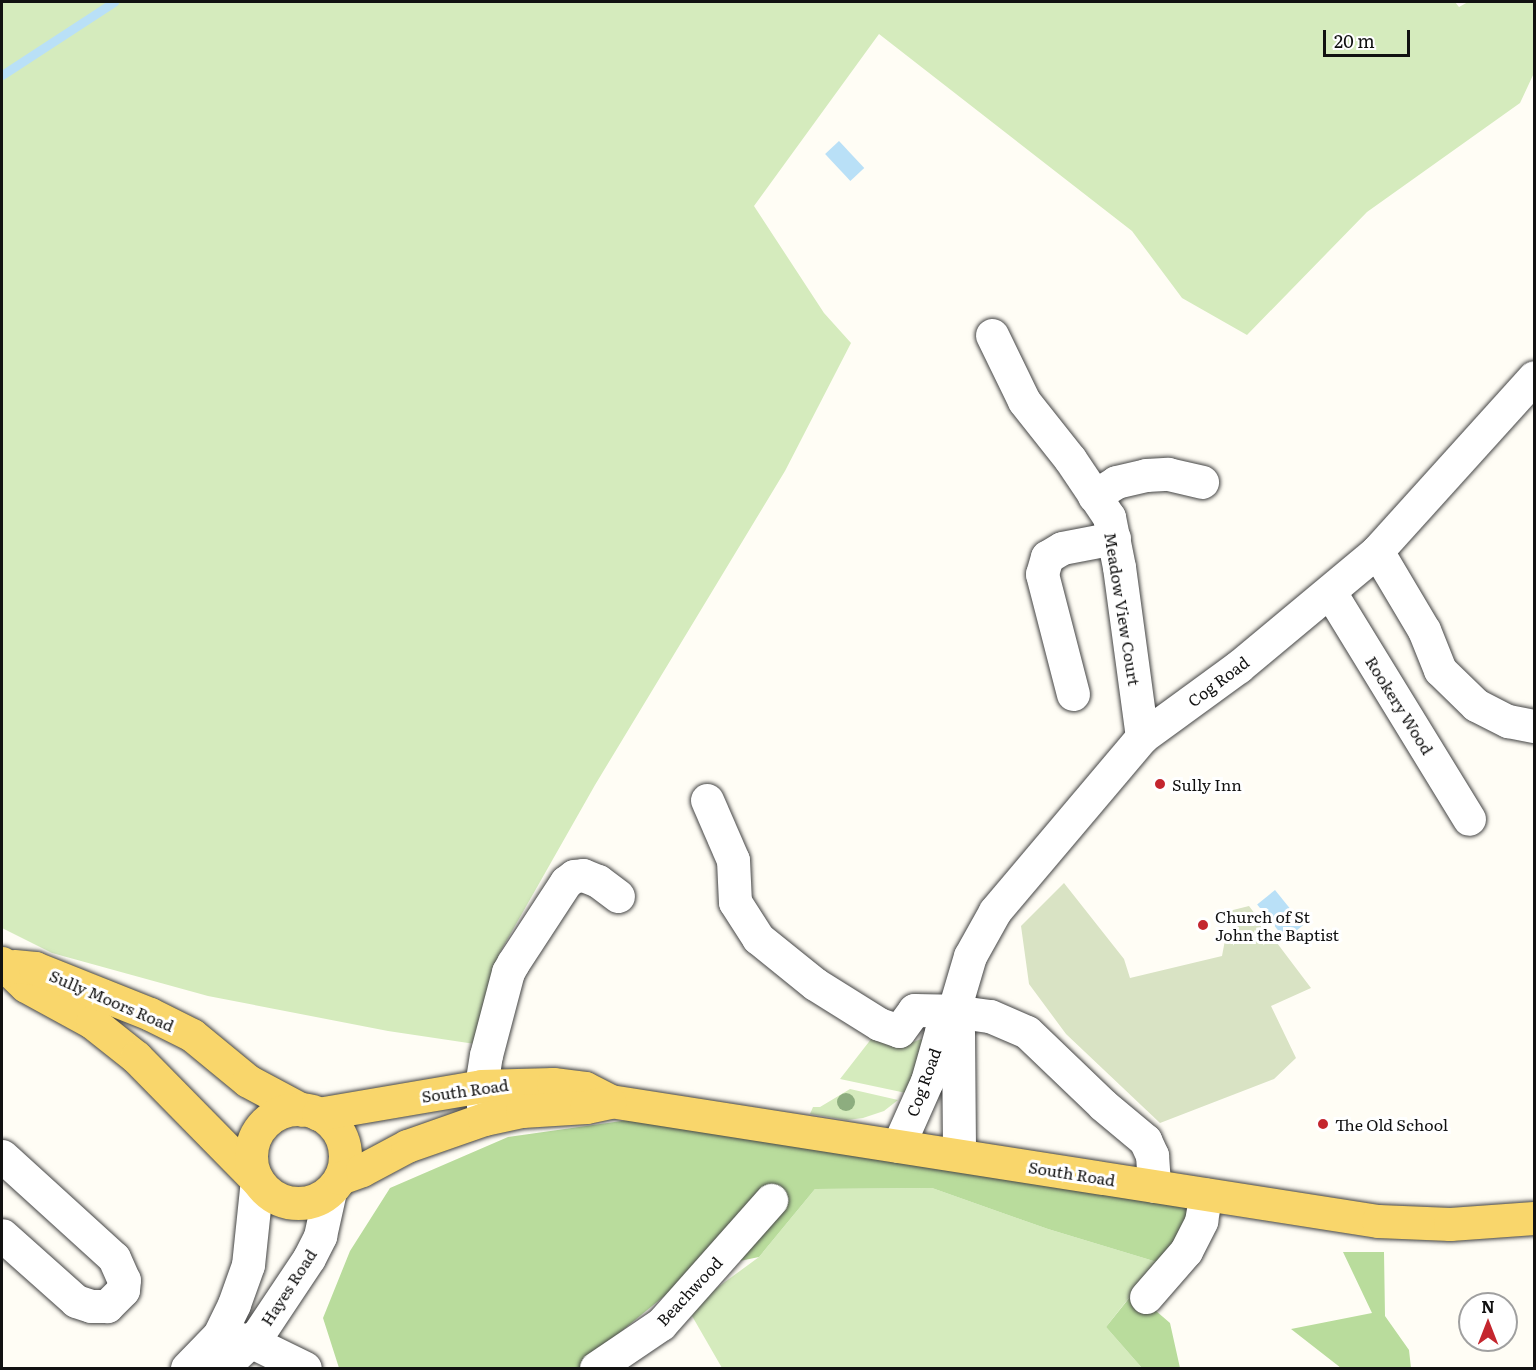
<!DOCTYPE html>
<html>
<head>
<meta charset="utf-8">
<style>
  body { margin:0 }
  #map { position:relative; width:1536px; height:1370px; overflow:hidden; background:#fffdf5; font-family:Literata,serif }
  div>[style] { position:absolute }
  .green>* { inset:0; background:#d5ebbd }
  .forest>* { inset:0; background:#b9dc9c }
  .cemetery>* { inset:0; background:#d9e3c4 }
  .water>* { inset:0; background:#b9e0f7; transform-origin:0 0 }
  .stream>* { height:9px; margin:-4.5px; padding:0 4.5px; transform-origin:4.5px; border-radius:4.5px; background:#b9e0f7 }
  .roads { filter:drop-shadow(0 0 2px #444) drop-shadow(0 0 2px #444) }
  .minor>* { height:33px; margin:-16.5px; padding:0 16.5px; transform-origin:16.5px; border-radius:16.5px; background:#fff }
  .major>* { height:33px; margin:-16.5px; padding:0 16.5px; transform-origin:16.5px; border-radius:16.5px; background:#f9d66b }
  .major>.ring { margin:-16.5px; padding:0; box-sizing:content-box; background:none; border:33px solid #f9d66b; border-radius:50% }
  .trees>* { width:18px; height:18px; margin:-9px; border-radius:50%; background:#8dad7f }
  .dots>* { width:16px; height:16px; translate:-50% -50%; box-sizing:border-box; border:3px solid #fff; border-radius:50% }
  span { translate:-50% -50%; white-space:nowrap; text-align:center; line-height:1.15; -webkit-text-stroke:6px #fff; paint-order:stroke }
  .street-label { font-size:16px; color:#111 }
  .poi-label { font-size:16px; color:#111 }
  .left { translate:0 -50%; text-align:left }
  .frame { position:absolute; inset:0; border:3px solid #111; pointer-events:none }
  .north { position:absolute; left:1458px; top:1292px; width:60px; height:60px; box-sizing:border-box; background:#fff; border:2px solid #a0a0a0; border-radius:50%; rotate:0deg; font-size:16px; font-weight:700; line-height:24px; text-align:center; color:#111 }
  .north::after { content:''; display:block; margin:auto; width:21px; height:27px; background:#c4262e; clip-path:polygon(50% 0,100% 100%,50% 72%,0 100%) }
  .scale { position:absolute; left:1323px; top:30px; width:87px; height:27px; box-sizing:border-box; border:3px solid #111; border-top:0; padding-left:8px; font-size:18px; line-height:21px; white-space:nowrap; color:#111; -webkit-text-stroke:4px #fff; paint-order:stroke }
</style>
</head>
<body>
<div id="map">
  <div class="green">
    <div style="clip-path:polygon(2px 2px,1455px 2px,1459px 7px,1468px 2px,1534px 2px,1534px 73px,1520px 103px,1367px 212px,1247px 335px,1182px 298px,1132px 231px,879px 34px,754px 206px,824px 313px,851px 343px,785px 471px,595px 785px,499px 954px,475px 1044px,388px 1031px,208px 996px,52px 953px,2px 928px)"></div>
    <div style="clip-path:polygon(875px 1034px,897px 1044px,908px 1044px,921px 1039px,929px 1042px,906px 1093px,840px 1079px)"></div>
    <div style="clip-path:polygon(850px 1089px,898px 1100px,884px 1111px,863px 1118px,847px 1120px,810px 1114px,813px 1107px,820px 1107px)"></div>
    <div style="clip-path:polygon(932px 1188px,1048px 1229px,1157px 1262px,1106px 1327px,1142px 1368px,722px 1368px,688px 1309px,759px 1257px,815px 1189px)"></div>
  </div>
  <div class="forest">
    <div style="clip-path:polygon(650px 1117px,1193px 1206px,1171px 1248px,1157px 1262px,1048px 1229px,932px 1188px,815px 1189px,759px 1257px,696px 1270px,618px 1334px,626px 1368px,339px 1368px,323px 1318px,350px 1251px,390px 1188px,508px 1137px)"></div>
    <div style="clip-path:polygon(1343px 1252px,1384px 1252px,1385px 1316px,1409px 1350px,1411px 1368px,1341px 1368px,1291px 1329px,1372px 1313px)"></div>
    <div style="clip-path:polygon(1134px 1292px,1170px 1323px,1180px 1368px,1184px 1368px,1142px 1368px,1106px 1327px)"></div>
  </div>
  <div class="cemetery">
    <div style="clip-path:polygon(1064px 883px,1124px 959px,1130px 978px,1222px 956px,1225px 940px,1237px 936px,1229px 911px,1249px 906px,1311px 988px,1271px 1006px,1296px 1058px,1274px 1079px,1160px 1123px,1066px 1034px,1029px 984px,1021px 926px)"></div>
  </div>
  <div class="water">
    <div style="left:839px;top:141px;width:37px;height:19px;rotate:47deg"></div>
    <div style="left:1275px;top:890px;width:45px;height:23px;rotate:51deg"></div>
  </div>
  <div class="stream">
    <div style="left:2px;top:75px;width:134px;rotate:-33.1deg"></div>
  </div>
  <div class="roads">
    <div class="minor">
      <div style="left:992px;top:335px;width:73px;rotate:64.1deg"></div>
      <div style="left:1024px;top:401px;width:74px;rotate:51.6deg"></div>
      <div style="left:1070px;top:459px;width:70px;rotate:56.1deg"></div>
      <div style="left:1109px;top:517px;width:51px;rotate:78.7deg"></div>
      <div style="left:1119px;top:567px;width:172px;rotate:82.3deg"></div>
      <div style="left:1094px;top:496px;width:26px;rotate:-32deg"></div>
      <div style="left:1116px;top:482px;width:31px;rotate:-13deg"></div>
      <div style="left:1146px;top:475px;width:22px;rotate:-3deg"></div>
      <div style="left:1168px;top:474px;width:35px;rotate:13deg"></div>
      <div style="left:1377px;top:551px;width:92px;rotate:59.3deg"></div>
      <div style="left:1424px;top:630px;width:43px;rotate:68.2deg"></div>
      <div style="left:1440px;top:670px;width:50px;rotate:44.2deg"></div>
      <div style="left:1476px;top:705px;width:36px;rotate:27deg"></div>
      <div style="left:1508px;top:721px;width:26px;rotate:11deg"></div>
      <div style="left:1330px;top:592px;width:266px;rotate:58.5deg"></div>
      <div style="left:1073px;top:694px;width:124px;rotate:-104.5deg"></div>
      <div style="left:1042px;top:574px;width:18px;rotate:-74deg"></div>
      <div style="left:1047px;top:557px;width:17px;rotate:-31deg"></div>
      <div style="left:1062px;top:548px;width:53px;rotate:-10.9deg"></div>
      <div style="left:707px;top:800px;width:65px;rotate:66.6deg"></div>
      <div style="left:733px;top:860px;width:42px;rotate:87.3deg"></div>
      <div style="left:735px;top:902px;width:43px;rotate:57.4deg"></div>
      <div style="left:758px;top:938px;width:73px;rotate:38.9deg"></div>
      <div style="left:815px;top:984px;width:75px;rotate:32deg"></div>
      <div style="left:879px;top:1024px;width:21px;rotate:19deg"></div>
      <div style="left:899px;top:1031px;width:26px;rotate:-54deg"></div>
      <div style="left:914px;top:1010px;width:39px;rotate:1deg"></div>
      <div style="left:953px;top:1011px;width:37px;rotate:8deg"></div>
      <div style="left:990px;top:1016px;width:40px;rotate:23.4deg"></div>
      <div style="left:1027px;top:1032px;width:105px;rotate:43.8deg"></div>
      <div style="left:1103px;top:1105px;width:55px;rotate:39.8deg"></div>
      <div style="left:1145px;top:1140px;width:17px;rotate:65deg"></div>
      <div style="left:1152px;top:1155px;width:31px;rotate:86deg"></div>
      <div style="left:951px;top:1020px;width:15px;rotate:62deg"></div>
      <div style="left:958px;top:1033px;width:122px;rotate:89.5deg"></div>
      <div style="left:484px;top:1115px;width:29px;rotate:-96deg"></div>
      <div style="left:481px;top:1086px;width:31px;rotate:-81deg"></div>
      <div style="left:486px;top:1055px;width:86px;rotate:-75.2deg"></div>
      <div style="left:508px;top:972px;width:10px;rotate:-61deg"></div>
      <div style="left:513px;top:963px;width:97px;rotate:-56.8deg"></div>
      <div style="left:566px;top:882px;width:10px;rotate:-37deg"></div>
      <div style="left:574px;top:876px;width:9px;rotate:-6deg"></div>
      <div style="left:583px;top:875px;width:16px;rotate:22deg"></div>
      <div style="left:598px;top:881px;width:25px;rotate:37deg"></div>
      <div style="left:898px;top:1146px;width:71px;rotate:-66deg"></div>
      <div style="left:927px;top:1081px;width:51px;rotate:-74.1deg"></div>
      <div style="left:941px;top:1032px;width:16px;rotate:-50deg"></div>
      <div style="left:951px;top:1020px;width:67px;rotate:-73.5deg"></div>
      <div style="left:970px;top:956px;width:51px;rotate:-60.9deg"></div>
      <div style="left:995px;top:911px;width:228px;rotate:-49.8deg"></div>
      <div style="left:1142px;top:737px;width:119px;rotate:-36.1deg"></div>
      <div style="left:1238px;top:667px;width:181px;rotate:-39.8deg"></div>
      <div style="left:1377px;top:551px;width:234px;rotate:-47.9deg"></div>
      <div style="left:2px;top:1156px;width:151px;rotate:42.3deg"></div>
      <div style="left:114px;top:1258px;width:24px;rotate:66deg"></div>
      <div style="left:124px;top:1280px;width:10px;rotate:96deg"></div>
      <div style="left:123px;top:1290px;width:23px;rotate:135deg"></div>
      <div style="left:107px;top:1306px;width:16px;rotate:180deg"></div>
      <div style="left:91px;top:1306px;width:16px;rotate:-162deg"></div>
      <div style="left:76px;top:1301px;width:99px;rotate:-138.3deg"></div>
      <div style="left:1146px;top:1297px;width:61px;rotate:-49deg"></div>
      <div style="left:1186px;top:1251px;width:34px;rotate:-63deg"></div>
      <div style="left:1201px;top:1221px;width:27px;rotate:-80deg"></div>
      <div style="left:230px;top:1337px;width:20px;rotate:11deg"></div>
      <div style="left:250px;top:1341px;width:61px;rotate:26.1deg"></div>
      <div style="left:187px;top:1368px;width:46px;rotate:-45.9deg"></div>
      <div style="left:219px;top:1335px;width:34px;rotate:-64deg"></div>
      <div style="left:234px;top:1304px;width:41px;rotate:-70.3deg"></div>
      <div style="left:248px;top:1265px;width:85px;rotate:-84deg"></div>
      <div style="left:222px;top:1368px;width:51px;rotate:-43.4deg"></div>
      <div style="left:259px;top:1333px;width:90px;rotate:-56.3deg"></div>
      <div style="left:309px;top:1258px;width:25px;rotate:-63deg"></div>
      <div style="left:320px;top:1236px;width:46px;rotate:-77.5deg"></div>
      <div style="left:596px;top:1368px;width:78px;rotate:-34.1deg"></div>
      <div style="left:661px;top:1324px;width:166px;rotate:-48.4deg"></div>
    </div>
    <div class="major">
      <div style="left:2px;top:963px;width:33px;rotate:44deg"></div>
      <div style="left:26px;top:986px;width:75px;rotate:28.6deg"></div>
      <div style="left:92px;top:1022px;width:56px;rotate:38.5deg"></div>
      <div style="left:136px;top:1057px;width:173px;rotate:45.5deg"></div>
      <div style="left:14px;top:966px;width:21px;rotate:5deg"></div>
      <div style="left:35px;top:968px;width:124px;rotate:21.8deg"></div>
      <div style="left:150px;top:1014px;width:47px;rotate:26.6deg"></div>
      <div style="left:192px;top:1035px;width:72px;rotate:39.4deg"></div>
      <div style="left:248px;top:1081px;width:61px;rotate:28.2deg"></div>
      <div class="ring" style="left:251px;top:1109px;width:61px;height:61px"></div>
      <div style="left:318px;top:1114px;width:165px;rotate:-9.7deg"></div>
      <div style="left:481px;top:1086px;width:72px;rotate:-1.6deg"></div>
      <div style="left:553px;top:1084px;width:32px;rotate:7deg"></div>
      <div style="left:585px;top:1088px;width:28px;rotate:27deg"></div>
      <div style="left:610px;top:1101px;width:777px;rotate:8.88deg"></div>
      <div style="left:1378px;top:1221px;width:72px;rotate:2.4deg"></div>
      <div style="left:1450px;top:1224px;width:84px;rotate:-4.1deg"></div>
      <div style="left:340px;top:1178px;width:23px;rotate:-20deg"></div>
      <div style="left:362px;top:1170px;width:51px;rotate:-28.1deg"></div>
      <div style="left:407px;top:1146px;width:82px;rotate:-19.3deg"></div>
      <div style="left:484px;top:1119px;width:39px;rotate:-12deg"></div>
      <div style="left:522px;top:1111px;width:64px;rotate:-3.6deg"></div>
      <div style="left:586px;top:1107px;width:24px;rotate:-12deg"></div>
    </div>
  </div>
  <div class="trees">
    <div style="left:846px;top:1102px"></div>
  </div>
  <div class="dots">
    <div style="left:1160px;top:784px;background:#c4262e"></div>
    <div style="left:1203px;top:925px;background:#c4262e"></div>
    <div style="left:1323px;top:1124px;background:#c4262e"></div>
  </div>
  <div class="street-label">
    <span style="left:1123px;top:609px;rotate:81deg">Meadow View Court</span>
    <span style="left:1218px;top:681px;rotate:-37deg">Cog Road</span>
    <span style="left:1400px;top:705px;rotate:58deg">Rookery Wood</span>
    <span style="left:112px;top:1000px;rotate:23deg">Sully Moors Road</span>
    <span style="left:923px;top:1082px;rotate:-70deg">Cog Road</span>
    <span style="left:465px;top:1090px;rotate:-8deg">South Road</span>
    <span style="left:1072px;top:1173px;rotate:9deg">South Road</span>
    <span style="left:288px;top:1287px;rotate:-57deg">Hayes Road</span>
    <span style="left:689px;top:1291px;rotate:-47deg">Beachwood</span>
  </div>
  <div class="poi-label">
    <span class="left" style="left:1172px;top:784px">Sully Inn</span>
    <span class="left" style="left:1215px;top:925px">Church of St<br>John the Baptist</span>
    <span class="left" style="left:1335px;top:1124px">The Old School</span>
  </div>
  <div class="frame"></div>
  <div class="north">N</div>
  <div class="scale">20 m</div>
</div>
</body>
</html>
